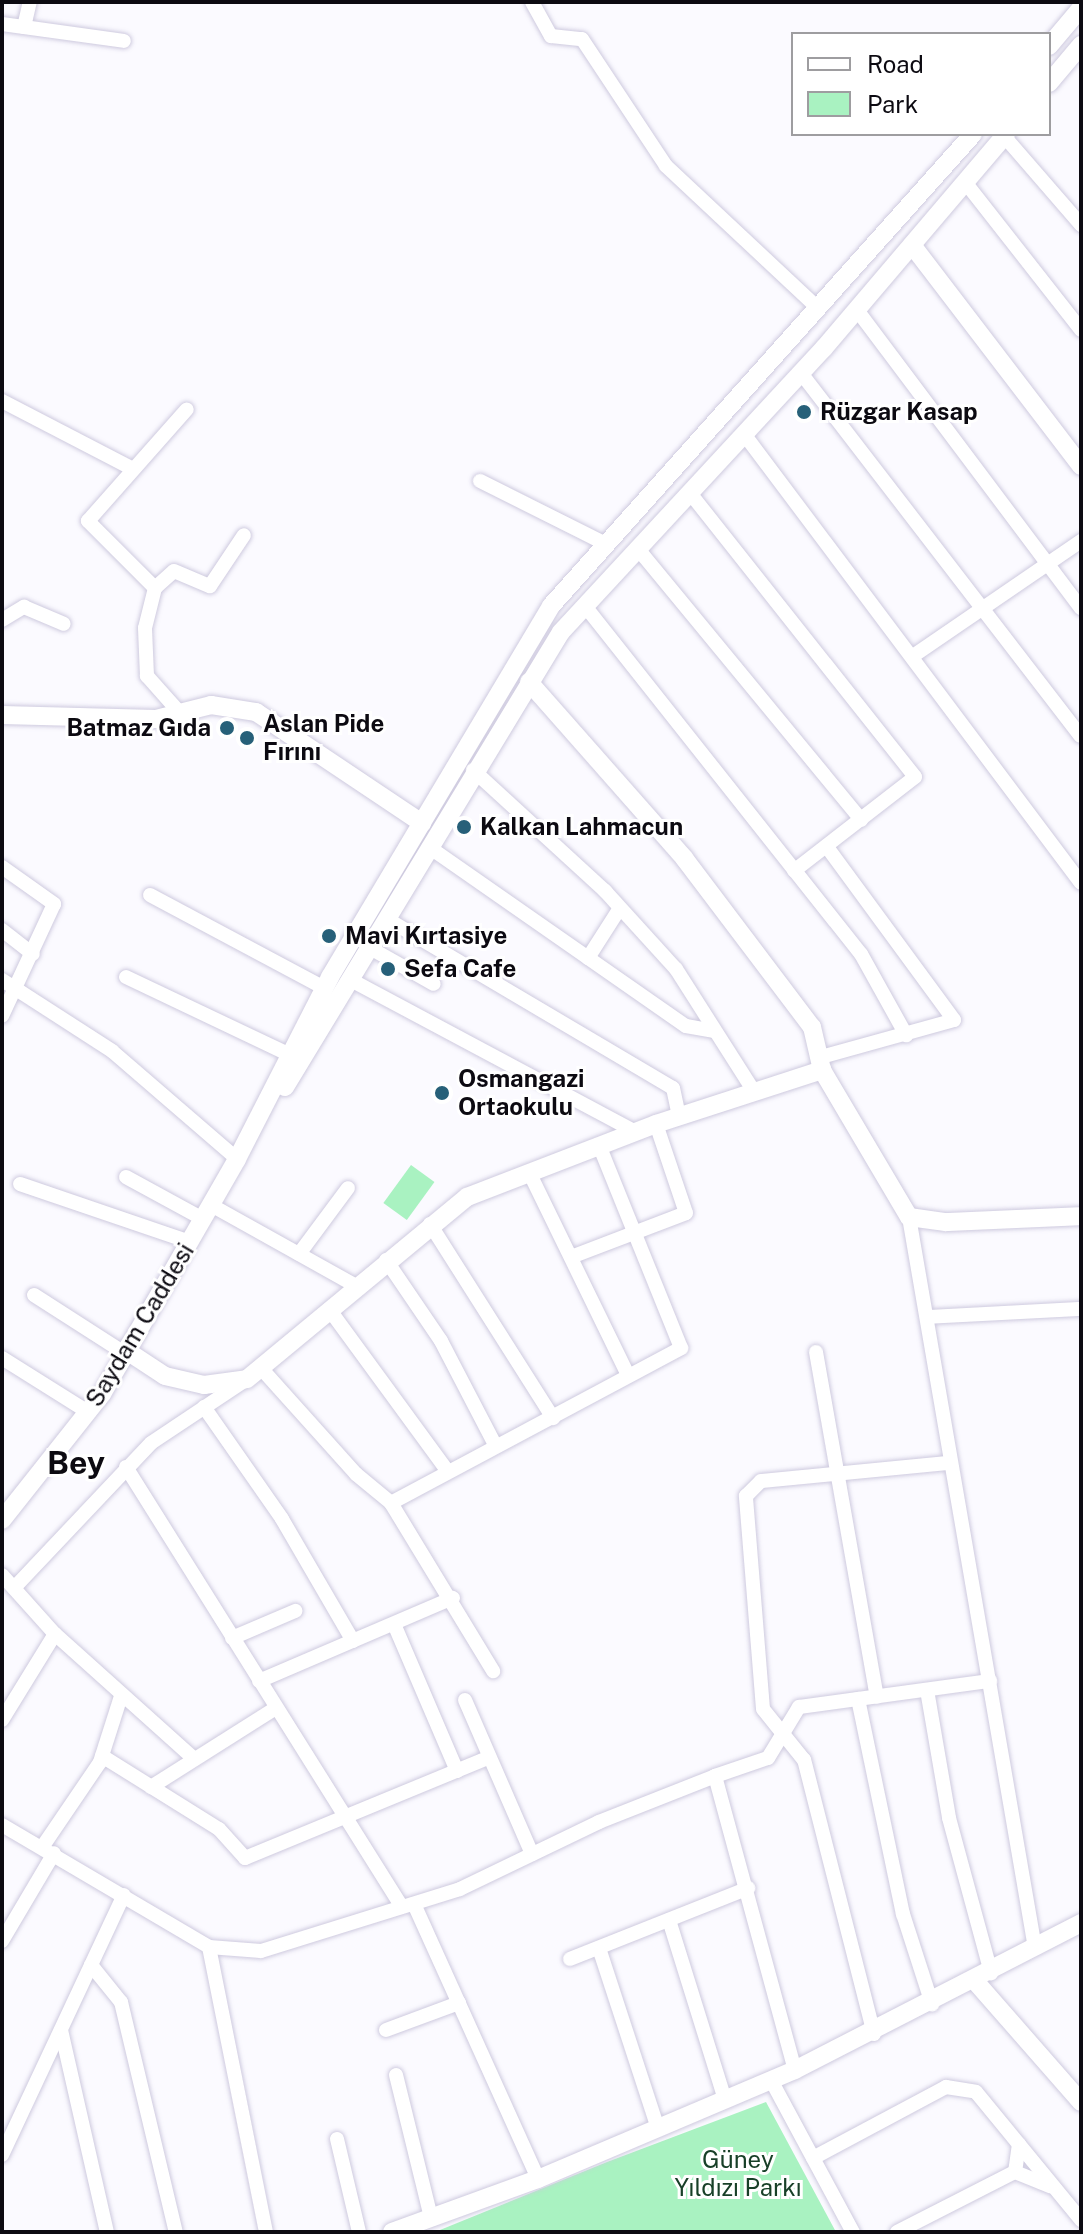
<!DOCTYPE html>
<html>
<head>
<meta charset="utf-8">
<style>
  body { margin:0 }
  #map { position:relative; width:1083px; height:2234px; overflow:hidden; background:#fbfaff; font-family:"Public Sans",sans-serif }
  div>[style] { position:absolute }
  .green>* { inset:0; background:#a9f2c1; transform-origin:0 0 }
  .roads { filter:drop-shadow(0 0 2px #cecadf) drop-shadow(0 0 2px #cecadf) }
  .street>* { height:14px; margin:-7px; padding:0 7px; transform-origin:7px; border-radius:7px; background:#fff }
  .secondary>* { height:18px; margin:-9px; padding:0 9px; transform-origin:9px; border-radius:9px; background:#fff }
  .dots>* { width:22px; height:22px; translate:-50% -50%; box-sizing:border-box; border:4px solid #fff; border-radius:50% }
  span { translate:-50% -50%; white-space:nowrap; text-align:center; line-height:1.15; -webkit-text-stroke:6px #fff; paint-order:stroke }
  .poi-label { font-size:24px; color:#0c0a11; font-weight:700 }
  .left { translate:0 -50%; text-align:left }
  .right { translate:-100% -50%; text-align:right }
  .street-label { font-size:24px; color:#0c0a11 }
  .park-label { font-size:24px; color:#184028 }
  .district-label { font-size:32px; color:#0c0a11; font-weight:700 }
  .frame { position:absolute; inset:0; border:4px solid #0c0a11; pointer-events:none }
  .legend { position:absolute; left:791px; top:32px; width:260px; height:104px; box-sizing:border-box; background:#fff; border:2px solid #9e9da0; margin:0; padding:10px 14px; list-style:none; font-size:24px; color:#0c0a11 }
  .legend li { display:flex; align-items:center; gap:16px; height:40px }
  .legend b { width:40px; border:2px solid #9e9da0 }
</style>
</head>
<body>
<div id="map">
  <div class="green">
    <div style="left:411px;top:1165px;width:29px;height:47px;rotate:36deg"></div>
    <div style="clip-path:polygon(766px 2102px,836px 2232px,435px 2232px,607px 2162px)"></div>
  </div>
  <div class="roads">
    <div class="street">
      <div style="left:532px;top:2px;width:39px;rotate:61deg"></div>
      <div style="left:551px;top:36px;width:31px;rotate:6deg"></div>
      <div style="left:582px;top:39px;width:152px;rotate:56.5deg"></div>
      <div style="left:666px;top:166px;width:208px;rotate:43.1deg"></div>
      <div style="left:2px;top:24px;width:123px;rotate:7.9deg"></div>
      <div style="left:24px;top:27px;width:26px;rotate:-77deg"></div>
      <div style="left:1004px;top:136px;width:118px;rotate:49.1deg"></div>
      <div style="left:965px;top:182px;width:188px;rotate:51.9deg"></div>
      <div style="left:857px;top:310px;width:373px;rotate:53.1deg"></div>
      <div style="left:801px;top:373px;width:458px;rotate:52.4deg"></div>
      <div style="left:2px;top:401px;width:145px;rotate:27.4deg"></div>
      <div style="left:744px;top:434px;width:561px;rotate:53.11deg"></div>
      <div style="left:480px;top:481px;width:141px;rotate:26.6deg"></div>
      <div style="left:690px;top:493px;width:362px;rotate:51.6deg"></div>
      <div style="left:915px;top:777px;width:153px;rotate:142.2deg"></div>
      <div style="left:638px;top:549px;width:351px;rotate:50.5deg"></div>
      <div style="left:155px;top:588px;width:25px;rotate:-42deg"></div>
      <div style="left:174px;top:571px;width:39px;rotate:23deg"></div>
      <div style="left:210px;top:586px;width:61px;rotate:-56.3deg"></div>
      <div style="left:585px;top:606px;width:444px;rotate:51.6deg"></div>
      <div style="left:861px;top:954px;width:93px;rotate:60.9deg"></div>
      <div style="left:2px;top:620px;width:26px;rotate:-31deg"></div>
      <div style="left:24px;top:607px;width:43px;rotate:23deg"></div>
      <div style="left:913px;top:656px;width:204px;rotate:-34.4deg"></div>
      <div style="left:180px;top:713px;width:50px;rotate:-131.7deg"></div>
      <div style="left:147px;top:676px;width:48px;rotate:-92.4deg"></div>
      <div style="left:145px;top:628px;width:41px;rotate:-76deg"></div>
      <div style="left:155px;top:588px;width:95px;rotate:-135deg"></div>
      <div style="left:88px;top:521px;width:149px;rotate:-48.5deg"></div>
      <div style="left:473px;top:770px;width:179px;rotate:42.5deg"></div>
      <div style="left:605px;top:891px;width:105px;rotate:47.7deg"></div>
      <div style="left:676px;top:969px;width:143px;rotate:57.5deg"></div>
      <div style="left:429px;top:847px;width:313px;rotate:34.9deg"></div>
      <div style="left:686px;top:1026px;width:29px;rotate:10deg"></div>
      <div style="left:2px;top:867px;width:64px;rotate:35.4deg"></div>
      <div style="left:54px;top:904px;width:123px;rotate:114.9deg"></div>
      <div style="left:150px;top:895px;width:197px;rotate:28.1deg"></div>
      <div style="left:387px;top:919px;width:332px;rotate:30.6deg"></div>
      <div style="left:673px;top:1088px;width:29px;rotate:78deg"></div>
      <div style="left:2px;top:930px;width:39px;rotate:38deg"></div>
      <div style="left:370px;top:948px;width:73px;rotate:29.4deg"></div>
      <div style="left:588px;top:958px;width:59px;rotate:-57.4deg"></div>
      <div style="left:126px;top:977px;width:182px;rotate:25.4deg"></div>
      <div style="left:2px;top:980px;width:131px;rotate:32.8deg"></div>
      <div style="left:112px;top:1051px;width:165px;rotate:40.8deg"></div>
      <div style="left:351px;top:980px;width:323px;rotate:28.1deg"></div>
      <div style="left:821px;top:1057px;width:138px;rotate:-15.5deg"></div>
      <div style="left:954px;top:1020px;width:215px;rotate:-126.3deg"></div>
      <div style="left:529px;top:1172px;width:224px;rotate:64deg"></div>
      <div style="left:126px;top:1177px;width:88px;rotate:28.6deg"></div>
      <div style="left:20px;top:1184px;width:180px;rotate:18.8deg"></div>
      <div style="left:211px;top:1205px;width:166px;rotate:29.2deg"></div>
      <div style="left:909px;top:1217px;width:742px;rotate:80.22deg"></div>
      <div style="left:430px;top:1224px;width:230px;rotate:57.6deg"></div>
      <div style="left:299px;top:1254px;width:82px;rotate:-53.4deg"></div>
      <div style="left:571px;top:1257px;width:123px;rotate:-20.9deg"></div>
      <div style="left:686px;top:1213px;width:94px;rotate:-108.6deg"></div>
      <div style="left:386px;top:1260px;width:98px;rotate:55.8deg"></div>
      <div style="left:441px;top:1341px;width:115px;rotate:62.5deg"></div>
      <div style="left:34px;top:1295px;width:109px;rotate:32.7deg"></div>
      <div style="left:329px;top:1309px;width:198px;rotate:53.8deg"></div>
      <div style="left:927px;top:1317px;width:154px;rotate:-3deg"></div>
      <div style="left:816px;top:1352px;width:350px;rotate:80deg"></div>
      <div style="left:2px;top:1358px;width:102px;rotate:32.1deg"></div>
      <div style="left:260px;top:1367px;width:144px;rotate:48.1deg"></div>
      <div style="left:356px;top:1474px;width:45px;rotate:39.6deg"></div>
      <div style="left:391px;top:1503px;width:197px;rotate:58.7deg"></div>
      <div style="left:204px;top:1407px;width:136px;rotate:55.1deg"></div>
      <div style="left:282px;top:1519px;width:141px;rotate:59.8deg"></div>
      <div style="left:126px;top:1467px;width:519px;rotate:57.9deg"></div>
      <div style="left:391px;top:1503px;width:329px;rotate:-28.1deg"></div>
      <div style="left:681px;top:1348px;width:219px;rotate:-112deg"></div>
      <div style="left:2px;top:1575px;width:79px;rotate:48.1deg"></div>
      <div style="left:55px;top:1634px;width:186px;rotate:41.9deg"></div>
      <div style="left:14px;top:1588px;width:199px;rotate:-46.6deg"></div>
      <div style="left:151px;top:1443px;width:112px;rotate:-33.7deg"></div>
      <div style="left:394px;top:1624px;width:160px;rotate:66.8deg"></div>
      <div style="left:232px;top:1638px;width:69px;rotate:-23.2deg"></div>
      <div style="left:259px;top:1681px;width:211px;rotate:-23.2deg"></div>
      <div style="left:927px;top:1690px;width:130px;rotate:80.2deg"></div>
      <div style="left:949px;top:1818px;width:161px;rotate:74.8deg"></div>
      <div style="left:858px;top:1699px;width:220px;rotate:78.2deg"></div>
      <div style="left:903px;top:1914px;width:95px;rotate:72.1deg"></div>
      <div style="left:465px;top:1700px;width:168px;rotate:66.5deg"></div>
      <div style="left:2px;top:1720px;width:101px;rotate:-58.4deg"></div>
      <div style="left:102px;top:1756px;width:138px;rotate:32deg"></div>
      <div style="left:219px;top:1829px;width:39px;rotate:48deg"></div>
      <div style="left:245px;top:1858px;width:263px;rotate:-22.4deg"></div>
      <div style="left:715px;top:1776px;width:56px;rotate:-18.8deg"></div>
      <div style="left:768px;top:1758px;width:60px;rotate:-58.7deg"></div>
      <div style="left:799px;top:1707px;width:193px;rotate:-7.8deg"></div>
      <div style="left:151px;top:1787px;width:148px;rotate:-32.3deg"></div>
      <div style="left:2px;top:1825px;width:240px;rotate:30.5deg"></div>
      <div style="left:209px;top:1947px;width:52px;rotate:4.4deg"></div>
      <div style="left:261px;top:1951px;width:208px;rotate:-17.3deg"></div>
      <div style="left:460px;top:1889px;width:154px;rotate:-25.7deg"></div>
      <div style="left:599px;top:1822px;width:125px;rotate:-21.6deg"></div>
      <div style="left:715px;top:1776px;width:305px;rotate:74.8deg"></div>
      <div style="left:43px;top:1846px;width:102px;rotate:-55.8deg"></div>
      <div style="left:100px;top:1762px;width:69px;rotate:-72.3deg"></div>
      <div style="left:414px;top:1904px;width:302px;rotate:65.7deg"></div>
      <div style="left:669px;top:1920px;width:189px;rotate:72.7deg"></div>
      <div style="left:2px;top:1941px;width:102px;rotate:-59.4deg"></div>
      <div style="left:209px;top:1947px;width:291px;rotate:78.7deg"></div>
      <div style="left:599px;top:1948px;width:189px;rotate:71.9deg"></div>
      <div style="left:570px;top:1959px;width:192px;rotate:-21.7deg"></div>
      <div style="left:91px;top:1965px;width:48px;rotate:51deg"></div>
      <div style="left:121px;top:2002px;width:236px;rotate:76.6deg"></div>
      <div style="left:61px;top:2030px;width:207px;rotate:77.2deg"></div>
      <div style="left:386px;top:2030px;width:78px;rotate:-20.3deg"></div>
      <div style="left:874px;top:2034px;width:283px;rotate:-104.3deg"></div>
      <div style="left:804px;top:1760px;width:65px;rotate:-128.8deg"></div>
      <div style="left:763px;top:1709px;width:214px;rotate:-94.6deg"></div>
      <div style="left:746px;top:1496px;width:21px;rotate:-45deg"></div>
      <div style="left:761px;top:1481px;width:188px;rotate:-5.5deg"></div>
      <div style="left:396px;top:2075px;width:147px;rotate:76.2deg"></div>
      <div style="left:771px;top:2080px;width:173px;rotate:61.7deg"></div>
      <div style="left:337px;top:2139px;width:96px;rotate:76.7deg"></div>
      <div style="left:1019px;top:2144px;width:28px;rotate:98deg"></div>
      <div style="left:1015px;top:2172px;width:38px;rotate:22deg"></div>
      <div style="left:2px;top:2155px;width:287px;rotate:-64.9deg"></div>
      <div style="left:813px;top:2158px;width:151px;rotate:-28.1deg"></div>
      <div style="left:946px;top:2087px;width:30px;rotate:9deg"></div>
      <div style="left:976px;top:2092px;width:166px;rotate:50.6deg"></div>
      <div style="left:897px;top:2232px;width:132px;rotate:-27deg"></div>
    </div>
    <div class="secondary">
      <div style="left:1049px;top:46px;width:50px;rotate:-49.9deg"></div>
      <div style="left:1049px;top:83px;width:50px;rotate:-49.9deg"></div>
      <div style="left:912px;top:245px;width:278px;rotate:52.6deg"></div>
      <div style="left:529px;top:682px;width:235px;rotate:48.6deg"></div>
      <div style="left:684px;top:858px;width:212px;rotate:52.9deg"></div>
      <div style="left:812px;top:1027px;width:44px;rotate:76.9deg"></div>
      <div style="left:2px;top:715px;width:154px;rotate:1.5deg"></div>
      <div style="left:156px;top:719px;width:57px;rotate:-14.3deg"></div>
      <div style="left:211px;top:705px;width:46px;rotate:8.8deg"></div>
      <div style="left:256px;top:712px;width:200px;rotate:33.8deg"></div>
      <div style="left:285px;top:1087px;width:532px;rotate:-58.76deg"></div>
      <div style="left:561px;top:632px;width:387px;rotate:-47.2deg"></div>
      <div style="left:824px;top:348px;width:281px;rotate:-49.6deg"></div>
      <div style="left:127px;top:1351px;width:45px;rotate:33.3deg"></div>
      <div style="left:165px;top:1376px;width:40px;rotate:13deg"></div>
      <div style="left:204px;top:1385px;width:43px;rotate:-7.9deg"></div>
      <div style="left:247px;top:1379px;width:286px;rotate:-39.6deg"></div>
      <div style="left:467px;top:1197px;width:203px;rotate:-21.1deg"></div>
      <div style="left:656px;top:1124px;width:175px;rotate:-18deg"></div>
      <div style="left:822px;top:1070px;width:171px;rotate:59.4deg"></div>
      <div style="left:909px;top:1217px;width:37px;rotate:8deg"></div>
      <div style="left:946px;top:1222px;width:135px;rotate:-2.5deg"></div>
      <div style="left:2px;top:1520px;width:161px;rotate:-51.6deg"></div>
      <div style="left:102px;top:1394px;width:271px;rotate:-60.1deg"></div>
      <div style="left:237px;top:1159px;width:204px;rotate:-62.9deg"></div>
      <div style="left:330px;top:977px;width:432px;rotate:-59.2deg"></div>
      <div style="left:551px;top:606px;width:633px;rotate:-48.2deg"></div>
      <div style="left:975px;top:1981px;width:161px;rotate:48.8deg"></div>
      <div style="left:392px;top:2232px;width:155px;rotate:-20deg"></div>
      <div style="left:538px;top:2179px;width:279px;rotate:-23deg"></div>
      <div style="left:795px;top:2070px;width:322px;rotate:-27.2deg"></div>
    </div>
  </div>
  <div class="dots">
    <div style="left:804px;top:412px;background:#276079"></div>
    <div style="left:227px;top:728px;background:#276079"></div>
    <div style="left:247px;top:738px;background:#276079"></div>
    <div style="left:464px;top:827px;background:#276079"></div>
    <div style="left:329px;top:936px;background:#276079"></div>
    <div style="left:388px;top:969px;background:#276079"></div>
    <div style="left:442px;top:1093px;background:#276079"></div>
  </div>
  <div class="poi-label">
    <span class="left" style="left:820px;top:412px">Rüzgar Kasap</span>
    <span class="left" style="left:263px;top:738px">Aslan Pide<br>Fırını</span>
    <span class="right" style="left:211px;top:728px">Batmaz Gıda</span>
    <span class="left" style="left:480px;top:827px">Kalkan Lahmacun</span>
    <span class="left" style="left:345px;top:936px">Mavi Kırtasiye</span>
    <span class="left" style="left:404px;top:969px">Sefa Cafe</span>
    <span class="left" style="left:458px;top:1093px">Osmangazi<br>Ortaokulu</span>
  </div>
  <div class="street-label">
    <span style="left:140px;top:1325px;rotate:-59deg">Saydam Caddesi</span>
  </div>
  <div class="park-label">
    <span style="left:738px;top:2174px">Güney<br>Yıldızı Parkı</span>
  </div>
  <div class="district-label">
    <span style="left:76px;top:1463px">Bey</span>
  </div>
  <div class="frame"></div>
  <ul class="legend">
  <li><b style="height:10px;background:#fff"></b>Road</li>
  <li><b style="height:22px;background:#a9f2c1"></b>Park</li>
  </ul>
</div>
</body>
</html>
